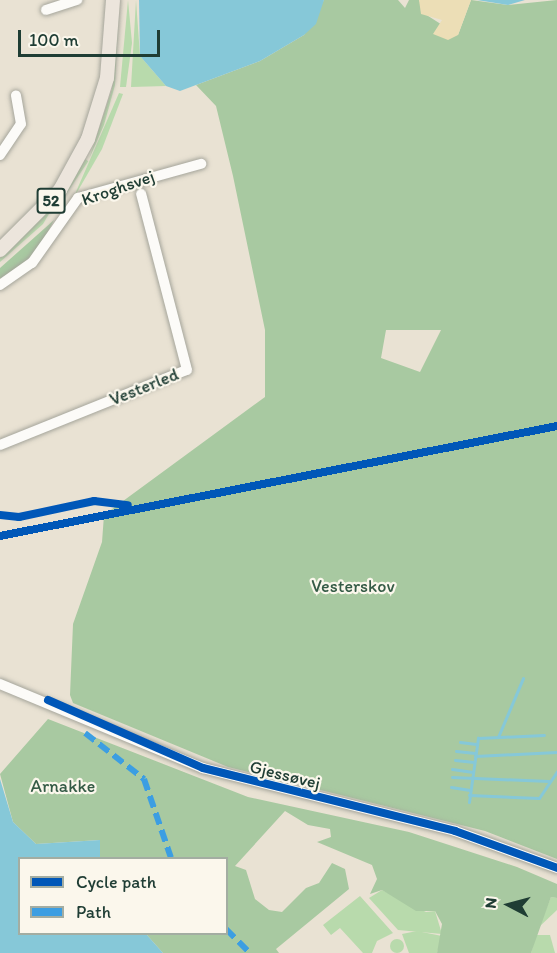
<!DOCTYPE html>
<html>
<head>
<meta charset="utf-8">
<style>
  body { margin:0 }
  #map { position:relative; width:557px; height:953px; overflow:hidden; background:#e9e2d3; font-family:Itim,sans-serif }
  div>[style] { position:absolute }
  .green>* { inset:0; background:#b8daac; transform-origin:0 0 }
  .round { border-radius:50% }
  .forest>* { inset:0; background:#a8c9a1 }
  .sand>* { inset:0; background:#ecdeb6 }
  .water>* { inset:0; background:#86c8d8 }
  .stream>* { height:3px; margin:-1.5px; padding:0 1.5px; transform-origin:1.5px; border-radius:1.5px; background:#86c8d8 }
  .roads { filter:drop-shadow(0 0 2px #a5a59b) drop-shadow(0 0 2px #a5a59b) }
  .minor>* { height:10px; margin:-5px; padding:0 5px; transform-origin:5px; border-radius:5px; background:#fcfbf8 }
  .major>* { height:14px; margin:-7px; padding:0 7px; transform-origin:7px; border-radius:7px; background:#ece5dc }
  .quiet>* { height:6px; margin-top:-3px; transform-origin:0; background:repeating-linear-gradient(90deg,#3c9ee2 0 12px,transparent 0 18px) }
  .cycleway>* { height:8px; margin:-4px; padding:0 4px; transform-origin:4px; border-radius:4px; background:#0057b8 }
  span { translate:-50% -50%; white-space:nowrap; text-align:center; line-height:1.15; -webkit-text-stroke:4.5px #fbf7ec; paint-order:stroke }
  .shield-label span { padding:2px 4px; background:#fbf7ec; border:2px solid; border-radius:4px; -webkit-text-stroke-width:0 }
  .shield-label { font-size:16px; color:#1f3d34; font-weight:700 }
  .street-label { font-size:18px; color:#1f3d34 }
  .park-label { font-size:18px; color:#355b46 }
  .legend { position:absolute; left:18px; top:857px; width:210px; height:78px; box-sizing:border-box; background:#fbf7ec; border:2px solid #a3ada2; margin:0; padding:8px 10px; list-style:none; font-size:18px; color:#1f3d34 }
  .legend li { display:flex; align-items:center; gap:12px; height:30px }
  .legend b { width:30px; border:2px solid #a3ada2 }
  .north { position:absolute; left:479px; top:875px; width:60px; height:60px; -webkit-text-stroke:4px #fbf7ec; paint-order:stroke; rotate:276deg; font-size:16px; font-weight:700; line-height:24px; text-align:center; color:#1f3d34 }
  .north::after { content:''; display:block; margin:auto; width:21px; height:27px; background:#1f3d34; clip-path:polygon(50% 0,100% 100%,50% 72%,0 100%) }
  .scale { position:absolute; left:18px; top:30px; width:142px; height:27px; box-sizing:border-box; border:3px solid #1f3d34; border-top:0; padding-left:8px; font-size:18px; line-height:21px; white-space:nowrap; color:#1f3d34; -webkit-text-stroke:4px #fbf7ec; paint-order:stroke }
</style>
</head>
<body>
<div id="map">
  <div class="green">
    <div style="clip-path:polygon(128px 0,132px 43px,126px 87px,120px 87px)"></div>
    <div style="clip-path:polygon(136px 0,140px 56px,166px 86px,131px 87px)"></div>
    <div style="clip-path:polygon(119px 6px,115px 85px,104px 125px,89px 159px,112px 89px)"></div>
    <div style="clip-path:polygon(119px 93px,123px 94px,102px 149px,72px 201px)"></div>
    <div style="left:85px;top:159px;width:4px;height:55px;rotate:34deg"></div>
    <div style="clip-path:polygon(53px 207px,43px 224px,0 262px,0 258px)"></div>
    <div style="clip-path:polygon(382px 890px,426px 912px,435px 911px,442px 934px,398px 930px,369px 898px)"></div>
    <div style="clip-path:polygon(360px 896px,393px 933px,377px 941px,372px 953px,363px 953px,340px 928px,331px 935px,323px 925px)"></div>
    <div style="clip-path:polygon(551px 897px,557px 898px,557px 910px,539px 927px)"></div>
    <div style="clip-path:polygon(417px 931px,442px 936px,437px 953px,409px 953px,402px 934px)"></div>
    <div style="clip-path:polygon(536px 935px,550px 935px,555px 953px,531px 953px)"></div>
    <div class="round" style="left:390px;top:939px;width:14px;height:14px"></div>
  </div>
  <div class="forest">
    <div style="clip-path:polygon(evenodd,324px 0,398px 0,405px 8px,409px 0,419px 0,425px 14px,458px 35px,471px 0,508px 5px,557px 0,557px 859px,485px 831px,228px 767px,73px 703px,70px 695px,73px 624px,102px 542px,104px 515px,265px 397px,265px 330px,233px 176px,216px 106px,196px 85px,260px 61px,304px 35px,324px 0,386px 330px,441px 330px,420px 372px,381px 358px,386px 330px)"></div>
    <div style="clip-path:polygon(54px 220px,37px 253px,0 279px,0 268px)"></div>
    <div style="clip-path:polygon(48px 719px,248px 797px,409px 832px,517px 867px,557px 884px,557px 898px,551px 897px,531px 953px,437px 953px,442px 924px,435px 911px,416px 911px,382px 890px,370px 894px,377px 879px,372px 865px,317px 842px,331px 837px,330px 829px,308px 825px,285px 811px,235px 866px,246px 870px,255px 899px,269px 910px,282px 912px,306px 888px,319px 883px,332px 863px,345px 869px,349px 889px,276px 949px,279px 953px,163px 953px,146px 934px,226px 934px,226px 858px,100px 858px,100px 840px,36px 844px,13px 822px,0 774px)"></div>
  </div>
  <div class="sand">
    <div style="clip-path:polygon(419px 0,471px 0,458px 35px,448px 40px,433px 34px,442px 20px,421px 14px)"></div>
  </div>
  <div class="water">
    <div style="clip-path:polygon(139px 0,324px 0,316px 24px,304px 35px,260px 61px,180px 91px,166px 86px,140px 56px)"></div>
    <div style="clip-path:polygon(477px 0,525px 0,508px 5px)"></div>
    <div style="clip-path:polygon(0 779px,13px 822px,36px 844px,100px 840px,100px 858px,20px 858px,20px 934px,146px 934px,163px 953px,0 953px)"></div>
  </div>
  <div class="stream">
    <div style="left:498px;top:737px;width:64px;rotate:-67deg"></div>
    <div style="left:460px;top:742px;width:16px;rotate:7deg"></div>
    <div style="left:456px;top:751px;width:19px;rotate:6deg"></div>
    <div style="left:475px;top:756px;width:82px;rotate:-2.8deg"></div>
    <div style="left:455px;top:760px;width:19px;rotate:6deg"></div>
    <div style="left:452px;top:769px;width:21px;rotate:8deg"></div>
    <div style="left:452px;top:777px;width:97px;rotate:2.4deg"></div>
    <div style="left:451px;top:787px;width:19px;rotate:9deg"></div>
    <div style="left:469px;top:795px;width:70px;rotate:2.5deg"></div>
    <div style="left:539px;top:798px;width:32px;rotate:-56deg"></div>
    <div style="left:469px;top:802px;width:65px;rotate:-82deg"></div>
    <div style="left:478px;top:738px;width:66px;rotate:-2.6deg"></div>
  </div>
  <div class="roads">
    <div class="minor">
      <div style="left:46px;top:10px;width:33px;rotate:-18deg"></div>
      <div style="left:0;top:155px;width:37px;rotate:-56deg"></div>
      <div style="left:21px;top:124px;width:29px;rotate:-100deg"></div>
      <div style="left:0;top:285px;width:39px;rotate:-35deg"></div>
      <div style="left:32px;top:263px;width:80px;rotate:-54.7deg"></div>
      <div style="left:78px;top:198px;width:128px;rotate:-15.5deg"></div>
      <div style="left:0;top:445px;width:201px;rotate:-21.9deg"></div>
      <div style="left:187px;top:370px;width:182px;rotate:-104.6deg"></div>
      <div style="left:0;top:684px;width:220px;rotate:22.5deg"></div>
      <div style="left:203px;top:768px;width:260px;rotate:14deg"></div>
      <div style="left:455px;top:831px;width:109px;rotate:19.9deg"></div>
    </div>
    <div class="major">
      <div style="left:0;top:250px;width:85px;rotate:-45deg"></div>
      <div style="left:60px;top:190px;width:58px;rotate:-61.2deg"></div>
      <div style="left:88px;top:139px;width:64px;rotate:-72.7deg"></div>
      <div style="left:107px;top:78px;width:78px;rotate:-85.6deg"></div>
    </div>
  </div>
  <div class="quiet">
    <div style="left:85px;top:733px;width:75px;rotate:37.9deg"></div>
    <div style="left:144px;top:779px;width:83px;rotate:71.1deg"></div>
    <div style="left:226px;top:929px;width:34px;rotate:45deg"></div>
  </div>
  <div class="cycleway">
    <div style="left:0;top:515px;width:19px;rotate:6deg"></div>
    <div style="left:19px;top:517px;width:77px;rotate:-12deg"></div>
    <div style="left:94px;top:501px;width:34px;rotate:7deg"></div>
    <div style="left:0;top:536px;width:568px;rotate:-11.17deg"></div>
    <div style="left:48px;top:700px;width:169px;rotate:23.7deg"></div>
    <div style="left:203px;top:768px;width:260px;rotate:14deg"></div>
    <div style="left:455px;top:831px;width:109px;rotate:19.9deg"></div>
  </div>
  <div class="shield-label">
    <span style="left:51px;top:201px">52</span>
  </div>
  <div class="street-label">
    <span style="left:118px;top:188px;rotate:-19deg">Kroghsvej</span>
    <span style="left:144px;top:387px;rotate:-22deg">Vesterled</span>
    <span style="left:285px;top:775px;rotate:14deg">Gjessøvej</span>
  </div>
  <div class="park-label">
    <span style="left:353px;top:586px">Vesterskov</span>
    <span style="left:63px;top:786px">Arnakke</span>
  </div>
  <ul class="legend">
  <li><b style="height:8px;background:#0057b8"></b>Cycle path</li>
  <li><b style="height:8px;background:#3c9ee2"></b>Path</li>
  </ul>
  <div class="north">N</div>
  <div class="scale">100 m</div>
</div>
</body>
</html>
